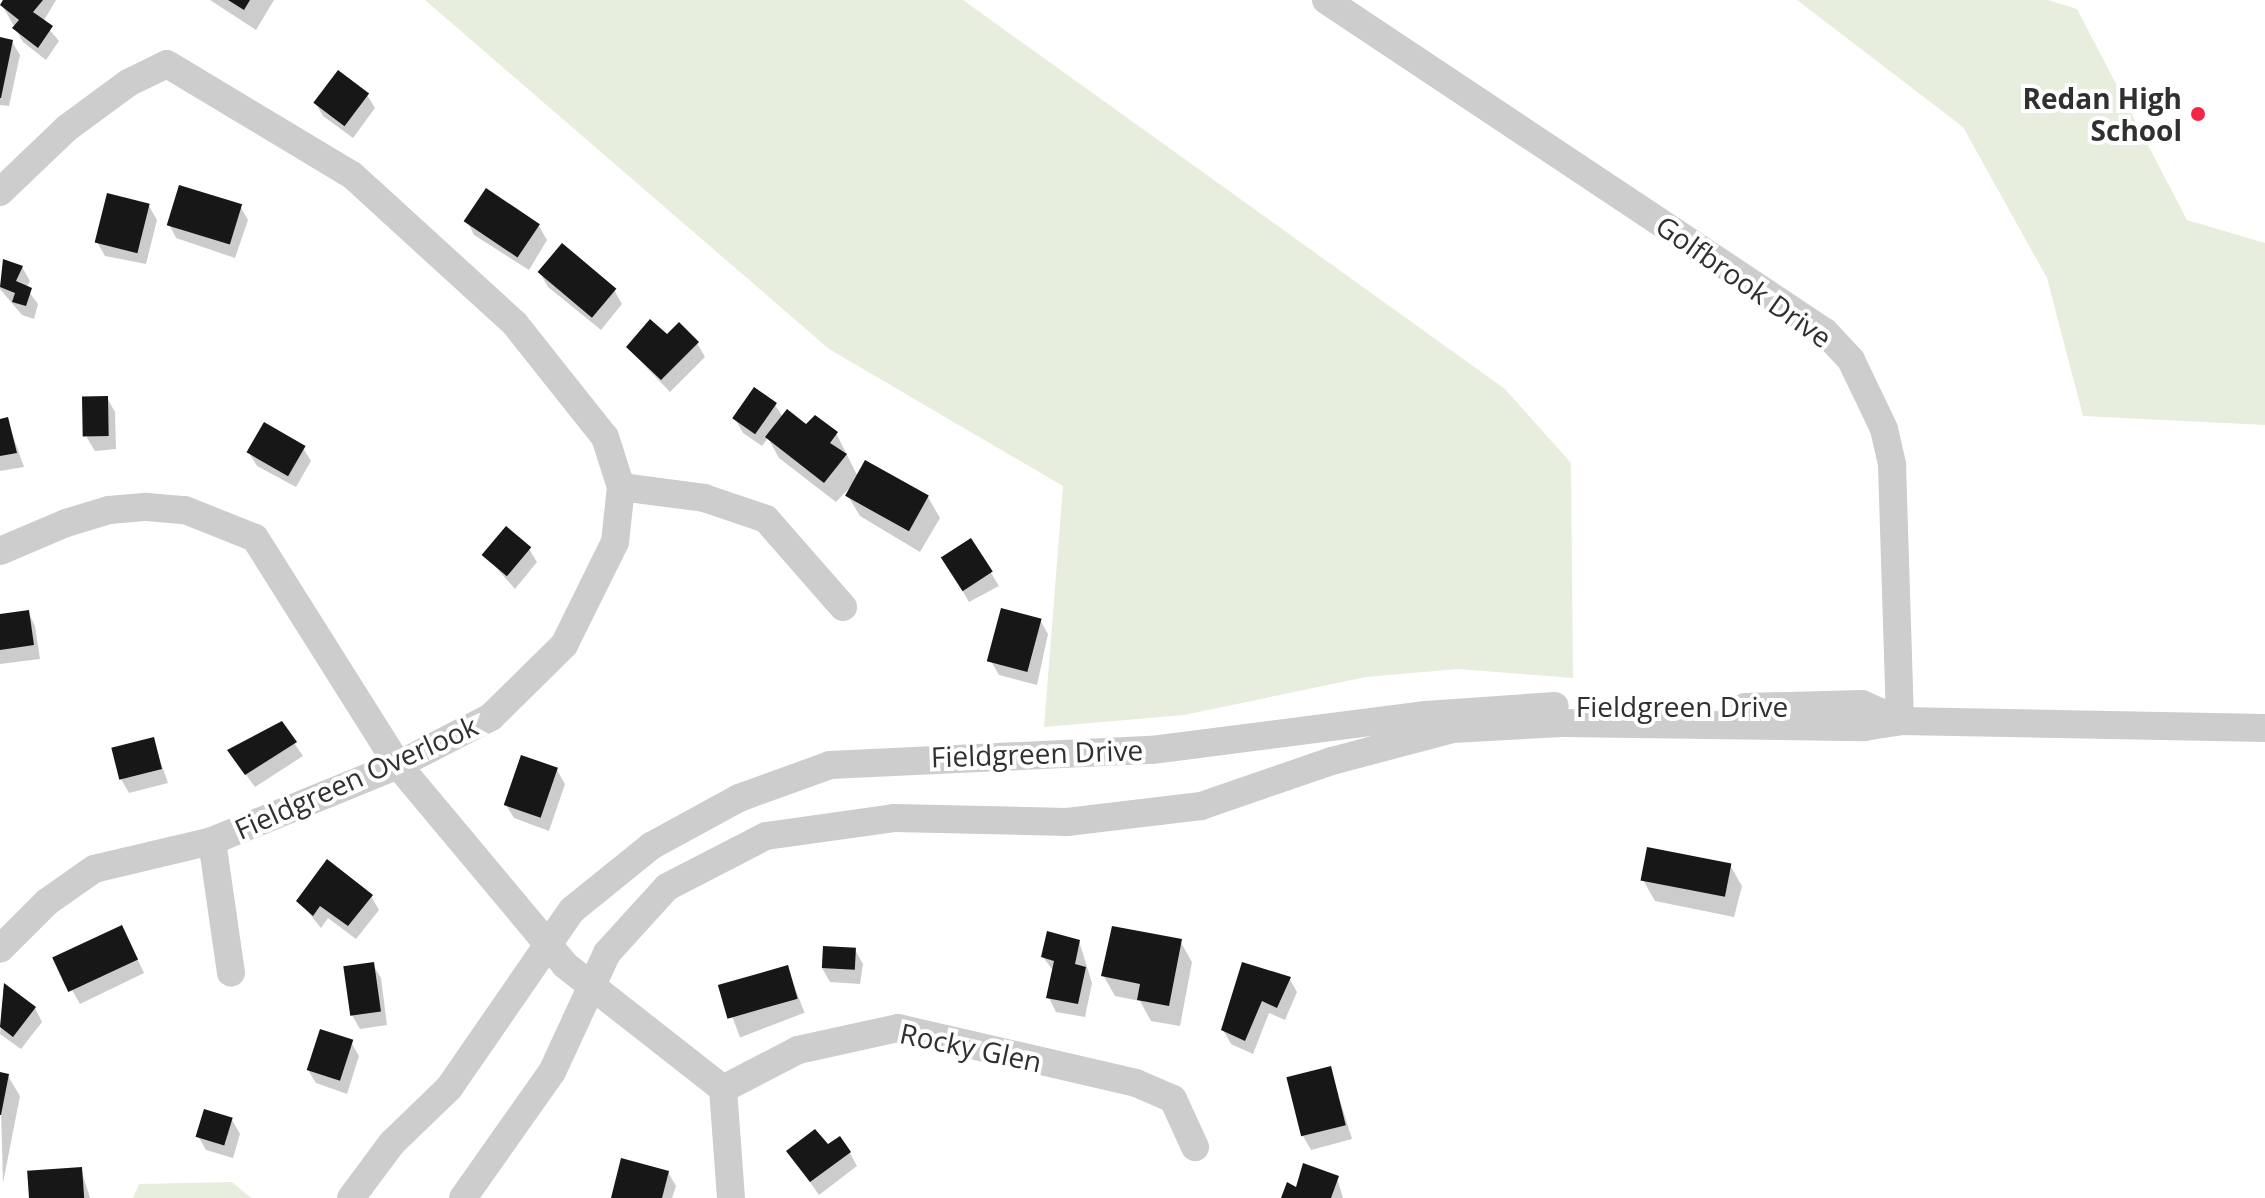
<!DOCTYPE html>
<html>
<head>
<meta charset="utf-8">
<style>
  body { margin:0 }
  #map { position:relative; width:2265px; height:1198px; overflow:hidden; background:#fff; font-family:"Open Sans",sans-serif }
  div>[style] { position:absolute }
  .green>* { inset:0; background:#e8eedd }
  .shadow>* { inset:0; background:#0003; transform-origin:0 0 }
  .building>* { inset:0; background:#171717; transform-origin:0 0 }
  .minor>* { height:28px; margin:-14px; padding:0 14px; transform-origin:14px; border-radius:14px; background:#cdcdcd }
  .dots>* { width:22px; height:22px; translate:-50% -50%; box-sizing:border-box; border:4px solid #fff; border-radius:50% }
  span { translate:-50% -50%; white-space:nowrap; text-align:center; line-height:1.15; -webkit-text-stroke:8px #fff; paint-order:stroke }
  .poi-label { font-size:28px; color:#303030; font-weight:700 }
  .right { translate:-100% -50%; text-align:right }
  .street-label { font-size:28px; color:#303030 }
</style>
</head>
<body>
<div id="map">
  <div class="green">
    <div style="clip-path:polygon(425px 0,963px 0,1505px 389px,1571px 463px,1573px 678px,1458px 669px,1366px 677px,1184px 715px,1044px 727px,1063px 486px,829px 349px)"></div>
    <div style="clip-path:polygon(1797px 0,2048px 0,2077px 9px,2187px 220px,2265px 243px,2265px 425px,2083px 416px,2047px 278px,1963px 127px)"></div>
    <div style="clip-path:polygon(232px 1182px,251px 1198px,133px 1198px,139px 1184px)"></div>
  </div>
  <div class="shadow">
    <div style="clip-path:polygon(6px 0,56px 0,43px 22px,59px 41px,46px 60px,23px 42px,2px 5px)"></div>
    <div style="clip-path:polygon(210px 0,274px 0,256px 30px)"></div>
    <div style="clip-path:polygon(0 39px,12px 42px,20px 55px,9px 106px,0 105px)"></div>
    <div style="clip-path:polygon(367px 95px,375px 108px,353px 138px,323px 116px,315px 102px)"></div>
    <div style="clip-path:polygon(149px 206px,157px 220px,146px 264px,105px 256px,97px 242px)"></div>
    <div style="clip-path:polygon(240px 206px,248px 220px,235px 258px,176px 238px,169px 224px)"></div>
    <div style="clip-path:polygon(467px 221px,539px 226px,547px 240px,529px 270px,474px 235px)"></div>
    <div style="clip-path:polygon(4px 262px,22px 267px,30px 281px,26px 288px,38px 304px,34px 319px,22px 315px,0 289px)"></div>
    <div style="clip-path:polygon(540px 273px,614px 290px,622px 304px,601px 330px,548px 287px)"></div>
    <div style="clip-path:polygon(667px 337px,697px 343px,705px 357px,670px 392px,628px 348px)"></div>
    <div style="clip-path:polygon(107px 398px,115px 412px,116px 449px,95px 451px,87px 438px)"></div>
    <div style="clip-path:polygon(775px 405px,783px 417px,836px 433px,858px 477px,928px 497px,940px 518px,920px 552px,860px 516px,848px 496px,855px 482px,836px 502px,779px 458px,768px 438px,762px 446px,743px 433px,735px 419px)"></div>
    <div style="clip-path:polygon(7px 419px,24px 467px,0 471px,0 421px)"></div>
    <div style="clip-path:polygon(303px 448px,311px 461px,296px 487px,257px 466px,249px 453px)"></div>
    <div style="clip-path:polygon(529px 549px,537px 562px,515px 589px,484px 554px)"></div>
    <div style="clip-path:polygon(943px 557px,991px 573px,999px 586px,969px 602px)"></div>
    <div style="clip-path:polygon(28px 612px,35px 626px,40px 659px,0 664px,0 616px)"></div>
    <div style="clip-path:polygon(1040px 620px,1048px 634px,1037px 685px,999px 675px,991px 661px)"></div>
    <div style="clip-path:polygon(281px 724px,303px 756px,255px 787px,238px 764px)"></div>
    <div style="clip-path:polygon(153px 740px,168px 783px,129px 793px,121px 779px)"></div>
    <div style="clip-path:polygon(557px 770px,565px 784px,549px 831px,514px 818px,506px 805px)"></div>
    <div style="clip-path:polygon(1730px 865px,1742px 886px,1734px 917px,1655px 901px,1643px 880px)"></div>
    <div style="clip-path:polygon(371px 896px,379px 910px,356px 939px,328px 918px,321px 928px,299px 901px)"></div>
    <div style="clip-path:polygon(129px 941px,144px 973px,80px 1004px,55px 960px)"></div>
    <div style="clip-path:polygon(1079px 941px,1092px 983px,1085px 1017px,1056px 1012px,1049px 998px,1054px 972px,1043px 957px)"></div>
    <div style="clip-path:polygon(1180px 941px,1192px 962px,1180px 1026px,1151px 1021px,1140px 1001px,1115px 996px,1103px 975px)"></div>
    <div style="clip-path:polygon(855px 950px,863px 964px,860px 984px,830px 982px,822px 968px)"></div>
    <div style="clip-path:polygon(373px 965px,381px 978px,387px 1025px,360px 1029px,352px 1015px)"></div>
    <div style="left:787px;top:967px;width:49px;height:69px;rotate:69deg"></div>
    <div style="clip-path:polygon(1289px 978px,1297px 992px,1285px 1020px,1269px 1013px,1253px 1054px,1231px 1044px,1223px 1030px)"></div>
    <div style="clip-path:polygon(4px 986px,35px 1008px,42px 1022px,21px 1049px,0 1034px)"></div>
    <div style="clip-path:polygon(351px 1042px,359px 1056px,347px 1094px,316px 1083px,308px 1070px)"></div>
    <div style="clip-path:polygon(1330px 1068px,1352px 1139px,1311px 1150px,1303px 1136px)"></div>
    <div style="clip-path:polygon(0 1074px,8px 1076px,20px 1096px,3px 1183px)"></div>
    <div style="clip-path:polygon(232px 1120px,240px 1134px,233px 1158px,206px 1150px,198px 1136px)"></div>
    <div style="clip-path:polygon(789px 1152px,850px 1153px,857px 1166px,819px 1195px)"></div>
    <div style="clip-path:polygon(81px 1169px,90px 1198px,32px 1198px)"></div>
    <div style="clip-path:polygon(668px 1172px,676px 1186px,672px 1198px,613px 1198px)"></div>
    <div style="clip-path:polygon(1337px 1178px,1343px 1198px,1283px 1198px,1297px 1190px)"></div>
  </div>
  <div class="building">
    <div style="clip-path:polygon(3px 0,43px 0,33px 12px,53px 26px,38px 48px,12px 28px,19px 20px,0 5px)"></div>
    <div style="clip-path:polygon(228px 0,250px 0,244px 10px)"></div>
    <div style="clip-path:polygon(0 37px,13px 40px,1px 98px,0 98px)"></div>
    <div style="left:338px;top:70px;width:39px;height:41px;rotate:37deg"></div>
    <div style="left:179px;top:185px;width:66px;height:42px;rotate:17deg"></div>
    <div style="left:486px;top:188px;width:65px;height:40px;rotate:34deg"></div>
    <div style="left:107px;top:193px;width:44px;height:51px;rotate:14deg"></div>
    <div style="left:562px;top:243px;width:71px;height:38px;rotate:40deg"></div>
    <div style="clip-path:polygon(3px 259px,23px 266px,16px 281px,32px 288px,26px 306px,12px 302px,15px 293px,0 287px)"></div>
    <div style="clip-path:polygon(650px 319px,667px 334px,679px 322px,699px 342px,661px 380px,626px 347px)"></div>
    <div style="left:754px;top:387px;width:28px;height:38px;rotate:35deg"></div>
    <div style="left:108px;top:396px;width:40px;height:26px;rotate:89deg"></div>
    <div style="clip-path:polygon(787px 409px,806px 424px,815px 415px,838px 432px,830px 443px,847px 454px,824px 483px,765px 437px)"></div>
    <div style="clip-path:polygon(8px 417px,17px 453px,0 456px,0 419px)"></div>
    <div style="left:264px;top:422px;width:48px;height:35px;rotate:30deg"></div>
    <div style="left:865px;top:460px;width:73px;height:41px;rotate:29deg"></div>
    <div style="left:506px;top:526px;width:33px;height:38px;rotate:40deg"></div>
    <div style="left:971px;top:538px;width:40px;height:36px;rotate:57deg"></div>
    <div style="left:1001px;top:608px;width:42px;height:55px;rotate:15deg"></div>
    <div style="clip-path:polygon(29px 610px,34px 645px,0 650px,0 614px)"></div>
    <div style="clip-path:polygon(282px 721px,297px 742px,245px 775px,227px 750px)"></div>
    <div style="left:154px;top:737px;width:33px;height:44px;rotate:76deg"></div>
    <div style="left:521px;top:755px;width:39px;height:53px;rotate:19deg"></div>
    <div style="left:1647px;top:847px;width:86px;height:34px;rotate:11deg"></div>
    <div style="clip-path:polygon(327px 859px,373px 895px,348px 926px,320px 906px,313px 916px,296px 901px)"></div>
    <div style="left:122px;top:925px;width:38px;height:77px;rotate:65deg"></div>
    <div style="clip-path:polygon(1112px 926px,1182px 939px,1169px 1006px,1137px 1000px,1140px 984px,1101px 976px)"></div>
    <div style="clip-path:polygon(1047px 931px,1080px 940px,1075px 964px,1086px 967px,1078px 1004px,1046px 998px,1054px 961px,1041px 957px)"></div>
    <div style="left:823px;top:946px;width:33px;height:22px;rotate:3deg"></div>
    <div style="left:374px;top:962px;width:50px;height:31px;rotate:82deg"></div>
    <div style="clip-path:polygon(1242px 962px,1291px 977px,1277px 1008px,1262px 1001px,1245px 1041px,1221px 1030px)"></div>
    <div style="left:788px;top:965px;width:35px;height:73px;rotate:74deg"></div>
    <div style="clip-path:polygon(4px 983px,36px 1007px,13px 1037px,0 1027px)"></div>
    <div style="left:320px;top:1029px;width:35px;height:43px;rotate:18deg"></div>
    <div style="left:1331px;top:1066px;width:61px;height:46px;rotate:76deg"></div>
    <div style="clip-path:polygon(0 1072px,9px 1074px,1px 1115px,0 1115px)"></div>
    <div style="left:204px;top:1109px;width:30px;height:29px;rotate:17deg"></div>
    <div style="clip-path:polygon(815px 1129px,828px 1144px,840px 1136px,851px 1152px,810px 1182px,786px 1151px)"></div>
    <div style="clip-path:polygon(621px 1158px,669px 1171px,662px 1198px,611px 1198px)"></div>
    <div style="clip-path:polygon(1303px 1163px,1339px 1176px,1331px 1198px,1281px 1198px,1287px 1182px,1296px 1187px)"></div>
    <div style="left:82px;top:1167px;width:31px;height:55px;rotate:86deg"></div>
  </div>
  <div class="minor">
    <div style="left:1326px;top:0;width:599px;rotate:33.64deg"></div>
    <div style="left:1825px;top:332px;width:38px;rotate:47deg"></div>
    <div style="left:1851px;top:360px;width:76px;rotate:64.4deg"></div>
    <div style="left:1884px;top:429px;width:37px;rotate:77deg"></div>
    <div style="left:1892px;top:465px;width:256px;rotate:88.2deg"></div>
    <div style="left:0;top:192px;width:93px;rotate:-43.7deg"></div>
    <div style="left:67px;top:128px;width:76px;rotate:-36.4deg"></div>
    <div style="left:128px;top:83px;width:43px;rotate:-26deg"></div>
    <div style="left:167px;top:64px;width:216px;rotate:31deg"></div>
    <div style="left:352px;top:175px;width:221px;rotate:42.4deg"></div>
    <div style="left:515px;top:324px;width:144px;rotate:51.5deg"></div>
    <div style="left:605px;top:437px;width:52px;rotate:72.3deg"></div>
    <div style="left:621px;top:487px;width:55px;rotate:96.2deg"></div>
    <div style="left:615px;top:542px;width:115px;rotate:116.3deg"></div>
    <div style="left:564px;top:645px;width:103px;rotate:135.4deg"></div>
    <div style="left:491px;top:717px;width:105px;rotate:152.7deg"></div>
    <div style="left:398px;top:765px;width:201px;rotate:157.8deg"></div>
    <div style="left:212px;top:841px;width:121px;rotate:166.7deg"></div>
    <div style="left:94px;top:869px;width:57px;rotate:144.9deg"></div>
    <div style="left:47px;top:902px;width:66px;rotate:135deg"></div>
    <div style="left:621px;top:487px;width:84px;rotate:7.5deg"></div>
    <div style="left:704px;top:498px;width:65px;rotate:18.7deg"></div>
    <div style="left:766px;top:519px;width:117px;rotate:48.8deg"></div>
    <div style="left:0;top:551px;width:72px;rotate:-23deg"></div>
    <div style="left:66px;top:523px;width:45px;rotate:-16.8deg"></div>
    <div style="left:109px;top:510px;width:38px;rotate:-5deg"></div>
    <div style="left:147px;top:507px;width:38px;rotate:5deg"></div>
    <div style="left:185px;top:510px;width:75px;rotate:21.8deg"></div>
    <div style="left:255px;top:538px;width:268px;rotate:57.8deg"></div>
    <div style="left:398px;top:765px;width:261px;rotate:50.1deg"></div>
    <div style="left:565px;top:965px;width:201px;rotate:38.1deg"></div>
    <div style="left:723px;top:1089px;width:109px;rotate:85.8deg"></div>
    <div style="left:1745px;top:707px;width:117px;rotate:-1.5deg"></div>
    <div style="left:1862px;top:704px;width:42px;rotate:24.1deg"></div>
    <div style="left:212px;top:841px;width:133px;rotate:81.8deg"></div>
    <div style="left:723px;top:1089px;width:85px;rotate:-27.5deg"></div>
    <div style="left:798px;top:1050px;width:102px;rotate:-12.4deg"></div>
    <div style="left:898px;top:1028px;width:244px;rotate:13deg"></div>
    <div style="left:1136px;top:1083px;width:40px;rotate:23.4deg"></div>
    <div style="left:1173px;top:1099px;width:53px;rotate:65.4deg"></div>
    <div style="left:351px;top:1198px;width:69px;rotate:-53.3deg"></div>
    <div style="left:392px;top:1143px;width:79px;rotate:-44deg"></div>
    <div style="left:449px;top:1088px;width:216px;rotate:-55.4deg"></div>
    <div style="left:572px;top:910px;width:102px;rotate:-39deg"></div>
    <div style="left:651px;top:846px;width:100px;rotate:-28.6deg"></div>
    <div style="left:739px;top:798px;width:97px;rotate:-19.9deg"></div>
    <div style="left:830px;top:765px;width:322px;rotate:-2.7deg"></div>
    <div style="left:1152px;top:750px;width:276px;rotate:-7.3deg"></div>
    <div style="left:1426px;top:715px;width:129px;rotate:-4deg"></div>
    <div style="left:463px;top:1198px;width:154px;rotate:-54.8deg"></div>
    <div style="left:552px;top:1072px;width:131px;rotate:-65.2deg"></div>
    <div style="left:607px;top:953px;width:89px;rotate:-47.7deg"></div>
    <div style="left:667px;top:887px;width:111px;rotate:-27.3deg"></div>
    <div style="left:766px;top:836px;width:129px;rotate:-8deg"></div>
    <div style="left:894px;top:818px;width:173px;rotate:1.3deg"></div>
    <div style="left:1067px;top:822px;width:135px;rotate:-6.8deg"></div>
    <div style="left:1201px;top:806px;width:139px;rotate:-19deg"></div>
    <div style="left:1332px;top:761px;width:124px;rotate:-14.9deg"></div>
    <div style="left:1452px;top:729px;width:110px;rotate:-3.1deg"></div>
    <div style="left:1562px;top:723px;width:302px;rotate:0.8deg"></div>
    <div style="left:1864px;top:727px;width:36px;rotate:-9deg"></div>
    <div style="left:1900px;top:721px;width:365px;rotate:1.1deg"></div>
  </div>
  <div class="dots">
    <div style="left:2198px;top:114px;background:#f52547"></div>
  </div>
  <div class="poi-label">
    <span class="right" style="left:2182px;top:114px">Redan High<br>School</span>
  </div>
  <div class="street-label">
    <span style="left:1744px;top:281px;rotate:35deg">Golfbrook Drive</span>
    <span style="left:1682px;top:706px">Fieldgreen Drive</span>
    <span style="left:1037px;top:753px;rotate:-2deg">Fieldgreen Drive</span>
    <span style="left:356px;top:777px;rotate:-24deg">Fieldgreen Overlook</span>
    <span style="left:971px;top:1047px;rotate:12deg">Rocky Glen</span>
  </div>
</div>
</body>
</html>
